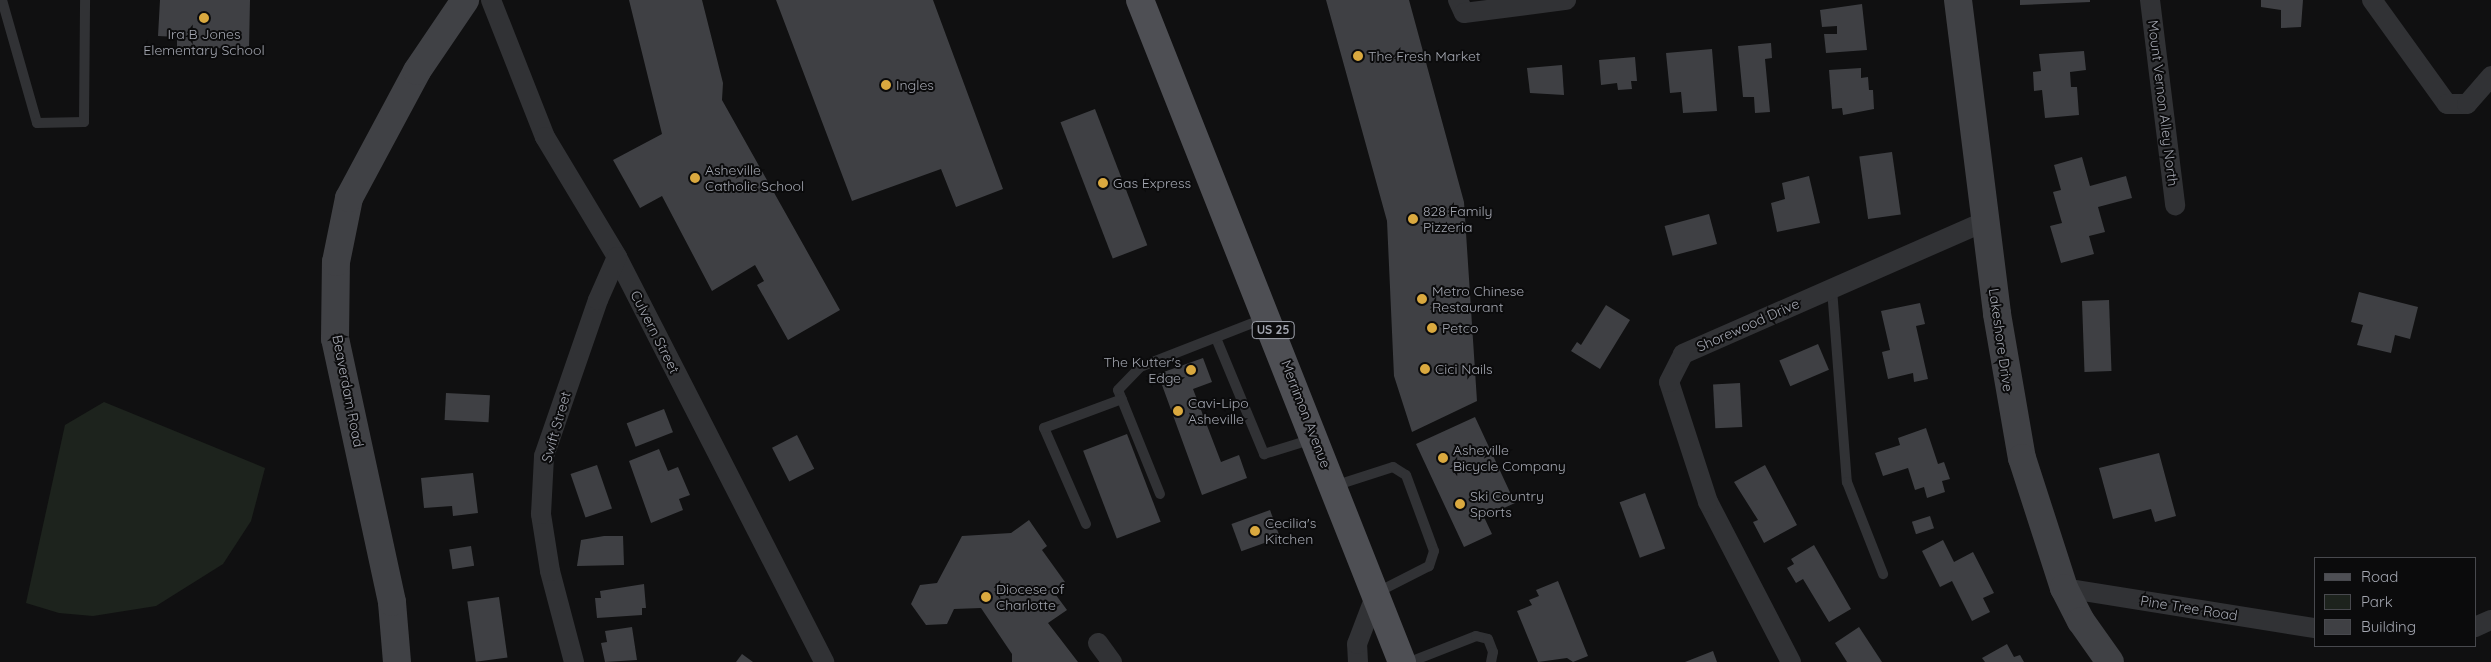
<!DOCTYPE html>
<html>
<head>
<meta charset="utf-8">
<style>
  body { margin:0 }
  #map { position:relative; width:2491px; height:662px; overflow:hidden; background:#101011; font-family:Quicksand,sans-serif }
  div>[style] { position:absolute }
  .green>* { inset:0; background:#1d231d }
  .building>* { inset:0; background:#3f4044; transform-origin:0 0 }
  .lane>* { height:10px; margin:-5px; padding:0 5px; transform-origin:5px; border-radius:5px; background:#313235 }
  .street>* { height:20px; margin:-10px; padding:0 10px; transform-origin:10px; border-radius:10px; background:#313235 }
  .secondary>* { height:28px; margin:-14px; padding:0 14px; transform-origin:14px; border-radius:14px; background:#404145 }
  .primary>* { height:28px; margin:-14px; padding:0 14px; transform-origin:14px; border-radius:14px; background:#4e4f54 }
  .dots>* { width:14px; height:14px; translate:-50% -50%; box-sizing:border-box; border:2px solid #0b0b0c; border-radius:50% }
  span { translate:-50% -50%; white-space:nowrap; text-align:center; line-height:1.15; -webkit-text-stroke:4px #0b0b0c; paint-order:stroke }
  .shield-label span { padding:1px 4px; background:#0b0b0c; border:1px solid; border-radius:4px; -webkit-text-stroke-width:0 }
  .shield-label { font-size:12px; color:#a3a6b0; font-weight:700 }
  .poi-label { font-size:14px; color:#a3a6b0 }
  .left { translate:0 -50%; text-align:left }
  .right { translate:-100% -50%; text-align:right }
  .street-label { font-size:14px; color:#a3a6b0 }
  .legend { position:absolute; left:2314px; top:557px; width:162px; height:90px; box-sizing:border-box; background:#0b0b0c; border:1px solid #48494e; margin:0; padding:6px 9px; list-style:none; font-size:15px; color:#a3a6b0 }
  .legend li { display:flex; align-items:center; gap:10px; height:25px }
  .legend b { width:25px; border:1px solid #48494e }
</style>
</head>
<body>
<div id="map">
  <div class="green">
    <div style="clip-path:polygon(104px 402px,265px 468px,251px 521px,223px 564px,156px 606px,93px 616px,59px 613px,26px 603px,65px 425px)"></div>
  </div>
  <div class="building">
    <div style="clip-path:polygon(160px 0,250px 0,249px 49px,177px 47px,177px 37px,158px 36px)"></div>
    <div style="clip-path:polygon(629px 0,702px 0,723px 83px,722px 100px,840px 310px,788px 340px,757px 285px,764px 281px,755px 265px,712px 291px,662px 196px,640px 208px,613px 160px,662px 134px)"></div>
    <div style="clip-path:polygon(776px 0,933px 0,1003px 189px,956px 207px,941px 169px,852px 201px)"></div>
    <div style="clip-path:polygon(1326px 0,1409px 0,1464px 202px,1477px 401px,1412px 432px,1394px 376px,1387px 221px)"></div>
    <div style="clip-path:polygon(2020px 0,2090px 0,2090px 2px,2020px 5px)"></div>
    <div style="clip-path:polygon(2261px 0,2303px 0,2301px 27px,2281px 28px,2281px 10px,2261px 7px)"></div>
    <div style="clip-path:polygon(1862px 4px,1867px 50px,1826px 53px,1824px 34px,1837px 34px,1837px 26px,1822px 27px,1820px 10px)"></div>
    <div style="clip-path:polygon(1771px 43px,1772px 58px,1765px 59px,1770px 112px,1755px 113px,1754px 97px,1743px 97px,1738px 46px)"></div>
    <div style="clip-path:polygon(1712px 49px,1717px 111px,1683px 113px,1681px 92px,1670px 93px,1666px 53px)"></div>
    <div style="clip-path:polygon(2084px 51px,2086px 70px,2070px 72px,2071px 87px,2077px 87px,2079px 115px,2045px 118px,2042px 90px,2034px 91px,2033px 72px,2041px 71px,2039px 54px)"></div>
    <div style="clip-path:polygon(1635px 57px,1637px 81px,1631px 81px,1632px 89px,1618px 90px,1617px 83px,1601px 85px,1599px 60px)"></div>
    <div style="clip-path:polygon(1562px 65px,1564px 95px,1530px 93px,1527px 68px)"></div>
    <div style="clip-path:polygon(1861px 68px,1861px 78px,1868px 77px,1869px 90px,1873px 90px,1874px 109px,1843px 115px,1842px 108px,1832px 109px,1829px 70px)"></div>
    <div style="left:1095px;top:109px;width:146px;height:37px;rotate:69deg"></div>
    <div style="left:1892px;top:152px;width:63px;height:33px;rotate:82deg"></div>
    <div style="clip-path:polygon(2082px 157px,2090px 186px,2126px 176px,2132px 198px,2098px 207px,2105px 232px,2089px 236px,2094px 254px,2061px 263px,2050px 226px,2062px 223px,2053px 192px,2061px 190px,2054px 165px)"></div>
    <div style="clip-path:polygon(1809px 176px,1820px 223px,1777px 232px,1771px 203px,1785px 199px,1782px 183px)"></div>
    <div style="left:1709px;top:214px;width:31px;height:46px;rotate:75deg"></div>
    <div style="clip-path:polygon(2359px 292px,2418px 307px,2410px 339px,2395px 335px,2391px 353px,2357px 345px,2363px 325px,2351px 322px)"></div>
    <div style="left:2109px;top:300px;width:71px;height:27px;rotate:88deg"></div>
    <div style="clip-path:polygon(1920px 303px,1925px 324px,1916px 326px,1928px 379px,1914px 382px,1913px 373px,1888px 379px,1882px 352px,1890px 350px,1881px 311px)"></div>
    <div style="clip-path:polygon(1606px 305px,1630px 320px,1600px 369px,1571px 351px,1577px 342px,1581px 345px)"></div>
    <div style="left:1818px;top:344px;width:28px;height:42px;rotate:67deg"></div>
    <div style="clip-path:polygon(1203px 358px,1212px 382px,1193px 389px,1221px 462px,1239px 455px,1247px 478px,1202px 495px,1158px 374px)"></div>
    <div style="left:1740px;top:383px;width:44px;height:27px;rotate:87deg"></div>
    <div style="left:446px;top:393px;width:44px;height:27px;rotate:3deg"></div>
    <div style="left:664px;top:409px;width:25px;height:40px;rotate:69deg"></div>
    <div style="clip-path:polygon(1475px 417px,1515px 503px,1484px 517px,1492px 534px,1464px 547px,1416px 444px)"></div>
    <div style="clip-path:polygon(1926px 428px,1938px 464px,1944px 462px,1950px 479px,1942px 481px,1945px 492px,1927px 498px,1924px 487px,1915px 490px,1908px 468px,1883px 476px,1875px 453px,1900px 445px,1898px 438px)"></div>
    <div style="left:1127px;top:434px;width:94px;height:47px;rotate:69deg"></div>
    <div style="left:797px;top:435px;width:38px;height:28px;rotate:63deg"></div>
    <div style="clip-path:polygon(659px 449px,668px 471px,678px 467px,690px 495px,679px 499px,683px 510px,651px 523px,629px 461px)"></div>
    <div style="clip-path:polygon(2159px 453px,2176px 516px,2155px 522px,2151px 509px,2113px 519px,2099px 468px)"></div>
    <div style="left:597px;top:465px;width:46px;height:28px;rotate:71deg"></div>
    <div style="clip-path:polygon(1765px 465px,1797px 525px,1764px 543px,1753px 522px,1758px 520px,1734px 482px)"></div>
    <div style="clip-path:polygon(473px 473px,478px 513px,453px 516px,452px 506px,424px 508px,421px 478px)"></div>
    <div style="left:1645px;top:493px;width:59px;height:27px;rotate:70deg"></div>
    <div style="left:1270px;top:510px;width:29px;height:41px;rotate:70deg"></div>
    <div style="left:1930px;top:516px;width:13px;height:19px;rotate:72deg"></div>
    <div style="clip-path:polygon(1029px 520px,1047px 546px,1042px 550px,1065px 582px,1053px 591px,1067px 610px,1048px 623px,1078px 662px,1012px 662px,1012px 654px,981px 608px,954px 609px,947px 624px,926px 625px,911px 604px,920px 585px,937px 583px,962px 536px,1011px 533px)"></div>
    <div style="clip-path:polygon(604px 536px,623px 536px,624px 565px,577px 566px,581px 540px)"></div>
    <div style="clip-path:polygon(1943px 540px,1954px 562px,1973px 552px,1994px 593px,1983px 598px,1990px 612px,1972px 621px,1952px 581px,1940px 587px,1922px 551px)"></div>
    <div style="clip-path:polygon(1814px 545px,1851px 609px,1829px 622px,1803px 579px,1796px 583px,1787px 568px,1794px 564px,1791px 559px)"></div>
    <div style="left:471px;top:546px;width:20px;height:22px;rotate:81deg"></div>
    <div style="clip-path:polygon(1558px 581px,1588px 656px,1573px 662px,1567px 658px,1538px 662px,1517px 611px,1532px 605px,1529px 600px,1539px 596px,1536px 590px)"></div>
    <div style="clip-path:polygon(644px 584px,646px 608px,642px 608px,642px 615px,597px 618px,595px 598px,601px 598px,600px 591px)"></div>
    <div style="left:499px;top:597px;width:61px;height:32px;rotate:82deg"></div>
    <div style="clip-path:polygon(632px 627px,637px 660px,605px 662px,601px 643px,607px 642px,605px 631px)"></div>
    <div style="clip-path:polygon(1859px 627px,1882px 662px,1847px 662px,1835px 643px)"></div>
    <div style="clip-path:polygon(2007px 644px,2014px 657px,2020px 655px,2024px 662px,1985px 662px,1982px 658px)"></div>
    <div style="clip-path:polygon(1713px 651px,1717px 662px,1685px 662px)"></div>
    <div style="clip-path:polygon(742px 654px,753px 662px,736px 662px)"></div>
  </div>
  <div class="lane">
    <div style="left:2px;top:0;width:128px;rotate:74.1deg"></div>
    <div style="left:37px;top:123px;width:47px;rotate:-1.2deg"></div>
    <div style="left:84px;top:122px;width:122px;rotate:-89.5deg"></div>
    <div style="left:1832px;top:289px;width:194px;rotate:85.6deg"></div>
    <div style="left:1847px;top:482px;width:99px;rotate:68.6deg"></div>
    <div style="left:1216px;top:338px;width:126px;rotate:67.5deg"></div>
    <div style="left:1264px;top:454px;width:51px;rotate:-17deg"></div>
    <div style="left:1334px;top:486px;width:62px;rotate:-17.9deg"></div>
    <div style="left:1393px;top:467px;width:15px;rotate:32deg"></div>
    <div style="left:1406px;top:475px;width:81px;rotate:69.8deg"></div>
    <div style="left:1434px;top:551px;width:16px;rotate:108deg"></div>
    <div style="left:1429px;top:566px;width:59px;rotate:153deg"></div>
    <div style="left:1160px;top:494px;width:112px;rotate:-112deg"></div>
    <div style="left:1118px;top:390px;width:32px;rotate:-46deg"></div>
    <div style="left:1140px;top:367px;width:135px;rotate:-21.3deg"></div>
    <div style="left:1086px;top:524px;width:105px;rotate:-113.6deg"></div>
    <div style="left:1044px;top:428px;width:83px;rotate:-20.4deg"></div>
    <div style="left:1410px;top:662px;width:71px;rotate:-21.5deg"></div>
    <div style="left:1476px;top:636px;width:12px;rotate:14deg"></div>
    <div style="left:1488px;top:639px;width:14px;rotate:69deg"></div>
    <div style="left:1493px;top:652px;width:10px;rotate:101deg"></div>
  </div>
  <div class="street">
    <div style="left:491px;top:0;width:147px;rotate:68.5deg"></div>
    <div style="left:545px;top:137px;width:140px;rotate:59deg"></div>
    <div style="left:617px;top:257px;width:455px;rotate:62.9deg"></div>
    <div style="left:1458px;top:0;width:14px;rotate:65deg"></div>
    <div style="left:1464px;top:13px;width:103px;rotate:-7.3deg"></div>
    <div style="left:2150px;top:0;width:207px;rotate:83deg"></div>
    <div style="left:2372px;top:0;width:128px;rotate:54.2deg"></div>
    <div style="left:2447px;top:104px;width:20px"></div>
    <div style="left:2467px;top:104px;width:37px;rotate:-49deg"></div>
    <div style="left:2064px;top:588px;width:254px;rotate:9.1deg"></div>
    <div style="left:2475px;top:627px;width:17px;rotate:-24deg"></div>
    <div style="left:1098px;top:643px;width:24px;rotate:54deg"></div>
    <div style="left:574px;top:662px;width:94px;rotate:-104.8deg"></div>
    <div style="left:550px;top:571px;width:58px;rotate:-99deg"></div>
    <div style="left:541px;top:514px;width:58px;rotate:-87deg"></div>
    <div style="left:544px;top:456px;width:165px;rotate:-70.9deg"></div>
    <div style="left:598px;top:300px;width:47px;rotate:-66.2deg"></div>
    <div style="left:1358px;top:662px;width:18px;rotate:-93deg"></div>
    <div style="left:1357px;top:644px;width:53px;rotate:-69.2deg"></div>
    <div style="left:1791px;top:662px;width:180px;rotate:-117.4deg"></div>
    <div style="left:1708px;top:502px;width:126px;rotate:-108deg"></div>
    <div style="left:1669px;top:382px;width:31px;rotate:-63deg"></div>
    <div style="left:1683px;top:354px;width:329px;rotate:-23.7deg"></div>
  </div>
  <div class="secondary">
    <div style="left:1958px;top:0;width:316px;rotate:82.9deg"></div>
    <div style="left:1997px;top:314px;width:146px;rotate:80.2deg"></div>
    <div style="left:2022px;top:458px;width:137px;rotate:72.1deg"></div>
    <div style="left:2064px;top:588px;width:37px;rotate:63deg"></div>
    <div style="left:2081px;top:621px;width:50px;rotate:54.7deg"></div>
    <div style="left:397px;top:662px;width:60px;rotate:-94.8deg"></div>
    <div style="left:392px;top:602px;width:269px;rotate:-102.2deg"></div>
    <div style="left:335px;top:339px;width:77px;rotate:-89.3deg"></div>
    <div style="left:336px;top:262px;width:65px;rotate:-78.5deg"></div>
    <div style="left:349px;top:198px;width:144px;rotate:-61.8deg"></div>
    <div style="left:417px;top:71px;width:86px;rotate:-55.9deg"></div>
  </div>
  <div class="primary">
    <div style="left:1140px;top:0;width:712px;rotate:68.41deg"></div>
  </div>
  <div class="dots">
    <div style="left:204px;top:18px;background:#daa93f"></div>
    <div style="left:1358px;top:56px;background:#daa93f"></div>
    <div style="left:886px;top:85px;background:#daa93f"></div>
    <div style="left:695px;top:178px;background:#daa93f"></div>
    <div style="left:1103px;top:183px;background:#daa93f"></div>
    <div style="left:1413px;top:219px;background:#daa93f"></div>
    <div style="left:1422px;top:299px;background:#daa93f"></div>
    <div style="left:1432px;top:328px;background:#daa93f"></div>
    <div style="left:1425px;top:369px;background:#daa93f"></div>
    <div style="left:1191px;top:370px;background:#daa93f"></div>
    <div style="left:1178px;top:411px;background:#daa93f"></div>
    <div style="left:1443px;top:458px;background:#daa93f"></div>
    <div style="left:1460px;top:504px;background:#daa93f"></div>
    <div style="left:1255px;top:531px;background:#daa93f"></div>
    <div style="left:986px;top:597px;background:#daa93f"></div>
  </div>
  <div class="shield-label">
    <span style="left:1273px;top:330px">US 25</span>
  </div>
  <div class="poi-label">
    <span style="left:204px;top:42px">Ira B Jones<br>Elementary School</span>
    <span class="left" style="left:1368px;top:56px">The Fresh Market</span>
    <span class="left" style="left:896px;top:85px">Ingles</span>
    <span class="left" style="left:705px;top:178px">Asheville<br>Catholic School</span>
    <span class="left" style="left:1113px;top:183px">Gas Express</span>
    <span class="left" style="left:1423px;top:219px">828 Family<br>Pizzeria</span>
    <span class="left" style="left:1432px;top:299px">Metro Chinese<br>Restaurant</span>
    <span class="left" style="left:1442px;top:328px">Petco</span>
    <span class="right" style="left:1181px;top:370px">The Kutter's<br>Edge</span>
    <span class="left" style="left:1435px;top:369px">Cici Nails</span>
    <span class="left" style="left:1188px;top:411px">Cavi-Lipo<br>Asheville</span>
    <span class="left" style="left:1453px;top:458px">Asheville<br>Bicycle Company</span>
    <span class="left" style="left:1470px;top:504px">Ski Country<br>Sports</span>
    <span class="left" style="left:1265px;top:531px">Cecilia's<br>Kitchen</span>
    <span class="left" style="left:996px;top:597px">Diocese of<br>Charlotte</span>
  </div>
  <div class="street-label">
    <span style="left:2163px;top:103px;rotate:83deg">Mount Vernon Alley North</span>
    <span style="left:1748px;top:325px;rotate:-24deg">Shorewood Drive</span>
    <span style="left:655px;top:332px;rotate:63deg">Culvern Street</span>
    <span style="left:2001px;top:340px;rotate:82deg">Lakeshore Drive</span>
    <span style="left:348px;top:391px;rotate:79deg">Beaverdam Road</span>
    <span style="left:1306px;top:414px;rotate:69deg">Merrimon Avenue</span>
    <span style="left:556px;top:427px;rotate:-74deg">Swift Street</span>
    <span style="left:2189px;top:608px;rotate:9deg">Pine Tree Road</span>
  </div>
  <ul class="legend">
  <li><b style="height:6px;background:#4e4f54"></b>Road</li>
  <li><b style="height:14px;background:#1d231d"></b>Park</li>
  <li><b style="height:14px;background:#3f4044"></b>Building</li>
  </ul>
</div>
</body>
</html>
